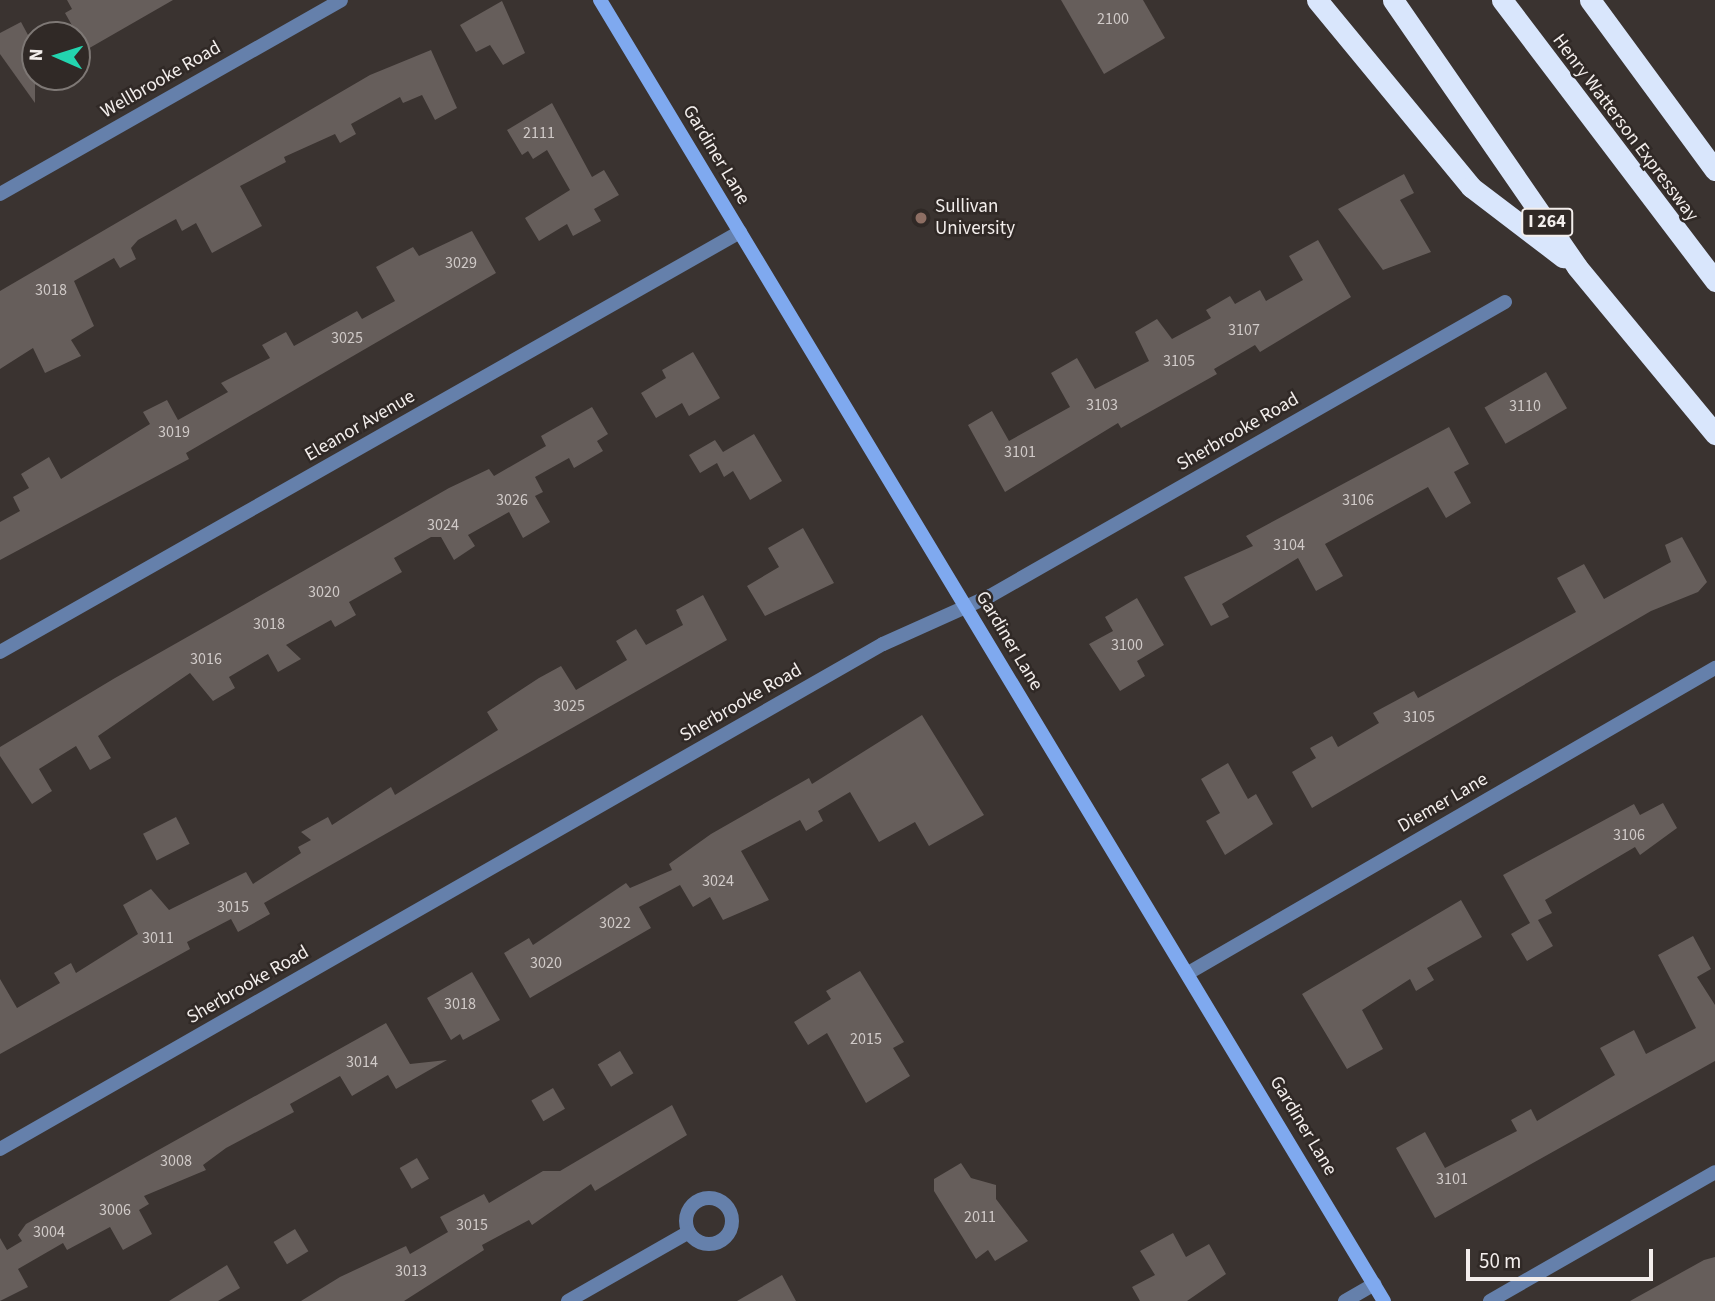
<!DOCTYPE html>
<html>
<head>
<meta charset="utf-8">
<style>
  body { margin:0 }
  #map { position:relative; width:1715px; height:1301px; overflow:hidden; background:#3a3330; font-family:"Source Sans 3",sans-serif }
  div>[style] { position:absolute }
  .building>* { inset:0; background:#665e5b; transform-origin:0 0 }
  .street>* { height:14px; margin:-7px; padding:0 7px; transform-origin:7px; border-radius:7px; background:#6580ab }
  .street>.ring { margin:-7px; padding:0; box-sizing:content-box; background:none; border:14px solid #6580ab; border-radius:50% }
  .secondary>* { height:14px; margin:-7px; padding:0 7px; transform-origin:7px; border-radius:7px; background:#7fa9ef }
  .highway>* { height:21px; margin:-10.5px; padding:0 10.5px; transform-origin:10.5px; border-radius:10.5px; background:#d9e6fc }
  .dots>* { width:19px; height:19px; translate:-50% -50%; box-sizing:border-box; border:4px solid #302926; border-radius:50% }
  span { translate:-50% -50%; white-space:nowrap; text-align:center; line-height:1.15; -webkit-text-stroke:5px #302926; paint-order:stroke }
  .number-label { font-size:16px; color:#d0cac8 }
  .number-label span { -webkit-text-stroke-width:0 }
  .shield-label span { padding:2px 5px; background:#302926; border:2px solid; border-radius:5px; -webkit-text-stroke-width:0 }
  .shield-label { font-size:18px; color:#f3eeec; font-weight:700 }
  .street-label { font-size:19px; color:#f3eeec }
  .poi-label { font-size:19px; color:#f3eeec }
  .left { translate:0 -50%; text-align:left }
  .north { position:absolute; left:21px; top:21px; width:70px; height:70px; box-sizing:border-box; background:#302926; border:2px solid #7e7875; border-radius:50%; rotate:273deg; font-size:19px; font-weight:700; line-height:28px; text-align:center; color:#f3eeec }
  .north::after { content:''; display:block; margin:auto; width:24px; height:32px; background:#23d5af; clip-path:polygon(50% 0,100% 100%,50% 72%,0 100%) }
  .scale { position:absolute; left:1466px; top:1249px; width:187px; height:32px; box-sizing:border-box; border:4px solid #f3eeec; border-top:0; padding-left:9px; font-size:21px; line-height:24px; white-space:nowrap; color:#f3eeec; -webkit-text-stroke:5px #302926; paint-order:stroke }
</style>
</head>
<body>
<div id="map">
  <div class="building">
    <div style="clip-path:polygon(67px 0,173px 0,86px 50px,65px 13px,72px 9px)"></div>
    <div style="clip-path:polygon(1061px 0,1143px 0,1165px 38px,1104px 74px)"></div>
    <div style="clip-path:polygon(502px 1px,525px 53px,503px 65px,490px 45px,476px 52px,460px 25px)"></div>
    <div style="clip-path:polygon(21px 22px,35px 48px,35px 103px,0 54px,0 33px)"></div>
    <div style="clip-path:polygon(431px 50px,457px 108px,435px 120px,422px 95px,403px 103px,400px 97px,351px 124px,356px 134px,340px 143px,335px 134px,284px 157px,286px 162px,240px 186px,262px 226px,212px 253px,196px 223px,182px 231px,176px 219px,138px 240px,131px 248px,136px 259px,120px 268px,114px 258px,74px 281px,94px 326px,71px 340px,81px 356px,45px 373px,33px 348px,0 369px,0 291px,370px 75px)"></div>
    <div style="clip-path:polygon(552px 103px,592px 177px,604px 170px,619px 195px,594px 209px,601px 221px,573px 236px,567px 224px,539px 241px,525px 218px,570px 190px,547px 150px,533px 159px,528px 151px,522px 155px,507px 130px)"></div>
    <div style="clip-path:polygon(1404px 174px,1414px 193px,1400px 200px,1431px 252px,1383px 270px,1338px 209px)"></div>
    <div style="clip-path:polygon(472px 231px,496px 273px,186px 453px,189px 459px,0 560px,0 522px,20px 511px,13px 497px,29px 488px,21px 474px,49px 457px,61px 479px,150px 424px,143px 412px,167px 400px,178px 420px,228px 392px,221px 383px,270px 358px,262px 345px,286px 332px,294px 346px,357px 311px,362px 319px,395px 301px,376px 267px,413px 247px,419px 256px)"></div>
    <div style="clip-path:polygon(1318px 240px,1351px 297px,1260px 352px,1255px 345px,1214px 369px,1217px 374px,1121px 428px,1118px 423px,1005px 492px,968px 425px,992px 411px,1009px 441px,1070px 407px,1051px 373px,1077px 358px,1095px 389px,1149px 361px,1135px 332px,1157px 319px,1172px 339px,1211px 318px,1206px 310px,1230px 296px,1235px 304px,1260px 290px,1266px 301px,1303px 280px,1289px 256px)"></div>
    <div style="clip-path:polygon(693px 352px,720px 398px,689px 416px,682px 403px,656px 418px,641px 393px,666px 378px,662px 370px)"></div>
    <div style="left:1546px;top:372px;width:42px;height:71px;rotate:60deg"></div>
    <div style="clip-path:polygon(592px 407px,608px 434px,597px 441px,603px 451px,574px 468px,569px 458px,535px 477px,543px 492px,535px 496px,550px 522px,523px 538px,509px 512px,468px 535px,475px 546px,454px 560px,441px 537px,431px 537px,394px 558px,402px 572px,349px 602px,356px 615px,335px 627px,331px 620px,286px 645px,301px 659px,278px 672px,268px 654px,229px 677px,235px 688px,213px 701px,190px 673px,98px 736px,111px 758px,90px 770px,76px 746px,39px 769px,52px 791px,32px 804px,0 756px,0 747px,115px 678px,365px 536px,449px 488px,489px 469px,494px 476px,546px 446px,541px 436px)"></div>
    <div style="clip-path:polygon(1449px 427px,1469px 464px,1454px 472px,1471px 503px,1446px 518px,1428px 487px,1325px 544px,1343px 576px,1316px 591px,1298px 558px,1222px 604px,1229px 617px,1211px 626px,1184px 577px,1253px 546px,1246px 536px)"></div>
    <div style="clip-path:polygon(754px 434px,782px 481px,750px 500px,733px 471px,724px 477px,717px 463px,700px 473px,689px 455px,715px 440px,723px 452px)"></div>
    <div style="clip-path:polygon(803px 528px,834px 583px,765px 616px,747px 586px,779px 567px,768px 548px)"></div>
    <div style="clip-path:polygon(1682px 537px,1707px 582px,1698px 592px,1651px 611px,1312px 808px,1292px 772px,1316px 758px,1310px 748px,1332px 736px,1338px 747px,1379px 723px,1373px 713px,1414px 691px,1418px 698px,1576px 612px,1557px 578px,1584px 564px,1604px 599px,1671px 562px,1665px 545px)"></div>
    <div style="clip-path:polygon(703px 595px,727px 640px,264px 903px,270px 914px,238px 932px,231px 919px,187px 942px,190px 949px,0 1054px,0 979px,17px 1008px,60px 983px,54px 973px,71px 963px,76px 973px,138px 934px,123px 905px,151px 889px,169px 910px,246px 872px,253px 884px,301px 853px,298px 847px,311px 840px,301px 832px,328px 817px,332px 825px,391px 787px,395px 795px,498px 730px,487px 712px,539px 678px,561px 666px,576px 690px,627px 660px,616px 641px,636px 629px,646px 645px,683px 625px,676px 610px)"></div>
    <div style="clip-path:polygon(1137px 598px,1164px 645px,1137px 661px,1145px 676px,1120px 691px,1089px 644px,1113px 631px,1105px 617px)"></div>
    <div style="clip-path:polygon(922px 715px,984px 815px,929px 846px,915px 822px,879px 842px,850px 792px,818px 811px,823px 821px,806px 831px,800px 820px,741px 851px,769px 900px,723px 920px,710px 897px,693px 907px,680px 885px,639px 907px,651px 928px,530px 998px,504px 953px,529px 938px,533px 945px,626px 883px,630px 888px,672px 870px,669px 864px,711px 834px,809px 778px,812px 784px)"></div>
    <div style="clip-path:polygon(1228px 763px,1248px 799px,1256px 794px,1273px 824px,1225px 855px,1206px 821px,1220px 813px,1201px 779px)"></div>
    <div style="clip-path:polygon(1663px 803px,1677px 828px,1640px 855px,1635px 847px,1545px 900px,1552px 913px,1538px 920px,1553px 946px,1527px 961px,1511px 934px,1530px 923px,1503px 875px,1634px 804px,1640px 815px)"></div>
    <div style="left:176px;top:817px;width:30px;height:37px;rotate:63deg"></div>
    <div style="clip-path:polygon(1461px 900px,1482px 937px,1427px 968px,1434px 980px,1416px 991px,1410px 979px,1362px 1010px,1383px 1049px,1347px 1069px,1302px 994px)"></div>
    <div style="clip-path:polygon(1693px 936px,1711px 969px,1697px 977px,1715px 1005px,1715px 1061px,1435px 1218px,1396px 1148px,1425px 1132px,1445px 1168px,1517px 1131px,1511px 1120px,1531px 1109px,1537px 1121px,1615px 1075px,1600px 1048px,1634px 1030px,1646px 1054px,1696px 1028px,1658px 955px)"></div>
    <div style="clip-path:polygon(860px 971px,904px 1042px,893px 1048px,910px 1076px,866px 1103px,827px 1033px,808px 1045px,794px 1022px,831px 999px,826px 991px)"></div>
    <div style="clip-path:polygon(472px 972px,500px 1020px,463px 1040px,460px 1034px,451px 1040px,427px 998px)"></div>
    <div style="clip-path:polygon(386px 1023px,410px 1064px,447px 1060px,396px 1089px,388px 1075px,352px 1096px,340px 1076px,290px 1104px,294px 1112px,226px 1148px,203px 1165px,206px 1170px,144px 1196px,149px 1204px,139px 1210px,152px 1234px,123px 1250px,110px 1227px,67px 1250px,63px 1243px,18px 1269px,28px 1287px,0 1301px,0 1238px,7px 1250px,22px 1241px,18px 1235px,26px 1224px)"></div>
    <div style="left:620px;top:1051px;width:26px;height:26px;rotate:59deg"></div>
    <div style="left:553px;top:1088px;width:24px;height:25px;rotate:60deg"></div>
    <div style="clip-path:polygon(672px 1105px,687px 1135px,595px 1191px,591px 1184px,532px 1225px,529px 1220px,482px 1245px,484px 1250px,404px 1301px,301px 1301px,340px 1277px,406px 1246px,410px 1254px,448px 1232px,440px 1217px,484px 1194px,489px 1203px,543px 1171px,560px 1171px)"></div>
    <div style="left:417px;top:1158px;width:24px;height:20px;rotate:60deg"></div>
    <div style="clip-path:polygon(961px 1163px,971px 1178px,996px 1185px,996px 1199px,1028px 1241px,995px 1261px,988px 1250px,976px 1259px,934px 1191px,934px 1179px)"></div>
    <div style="left:295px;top:1229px;width:26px;height:25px;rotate:59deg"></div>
    <div style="clip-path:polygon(1173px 1233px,1186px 1257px,1209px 1244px,1226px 1274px,1187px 1301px,1140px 1301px,1132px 1287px,1155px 1275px,1140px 1251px)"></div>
    <div style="clip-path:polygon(1715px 1257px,1715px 1301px,1630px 1301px,1704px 1260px)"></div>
    <div style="clip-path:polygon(227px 1265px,240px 1288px,218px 1301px,169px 1301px)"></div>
    <div style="clip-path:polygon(782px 1275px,796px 1301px,737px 1301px)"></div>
  </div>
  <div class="street">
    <div style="left:0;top:194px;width:392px;rotate:-29.6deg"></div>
    <div style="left:0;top:652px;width:851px;rotate:-29.58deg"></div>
    <div style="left:1190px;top:972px;width:607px;rotate:-30.07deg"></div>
    <div style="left:0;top:1149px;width:1017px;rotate:-29.77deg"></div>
    <div style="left:883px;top:644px;width:117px;rotate:-24.2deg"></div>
    <div style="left:990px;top:596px;width:593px;rotate:-29.72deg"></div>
    <div class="ring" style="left:686px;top:1198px;width:32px;height:32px"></div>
    <div style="left:568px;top:1301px;width:139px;rotate:-29.7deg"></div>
    <div style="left:1345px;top:1301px;width:34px;rotate:-30deg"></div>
    <div style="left:1490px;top:1301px;width:259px;rotate:-29.8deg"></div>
  </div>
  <div class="secondary">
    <div style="left:600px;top:0;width:1519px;rotate:58.93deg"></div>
  </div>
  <div class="highway">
    <div style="left:1317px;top:0;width:242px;rotate:50.5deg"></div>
    <div style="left:1471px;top:187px;width:116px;rotate:37.3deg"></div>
    <div style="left:1393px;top:0;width:324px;rotate:55.4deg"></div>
    <div style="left:1577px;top:267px;width:217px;rotate:50.4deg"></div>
    <div style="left:1502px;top:0;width:353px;rotate:52.8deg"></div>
    <div style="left:1590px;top:0;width:211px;rotate:53.7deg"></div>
  </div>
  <div class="dots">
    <div style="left:921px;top:218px;background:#8d6e63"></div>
  </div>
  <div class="number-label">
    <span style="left:1113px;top:19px">2100</span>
    <span style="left:539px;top:133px">2111</span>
    <span style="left:461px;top:263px">3029</span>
    <span style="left:51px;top:290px">3018</span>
    <span style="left:1244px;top:330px">3107</span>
    <span style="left:347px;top:338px">3025</span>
    <span style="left:1179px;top:361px">3105</span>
    <span style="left:1102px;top:405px">3103</span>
    <span style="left:1525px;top:406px">3110</span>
    <span style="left:174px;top:432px">3019</span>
    <span style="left:1020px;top:452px">3101</span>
    <span style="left:512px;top:500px">3026</span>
    <span style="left:1358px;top:500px">3106</span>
    <span style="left:443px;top:525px">3024</span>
    <span style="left:1289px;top:545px">3104</span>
    <span style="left:324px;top:592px">3020</span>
    <span style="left:269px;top:624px">3018</span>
    <span style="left:1127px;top:645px">3100</span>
    <span style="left:206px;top:659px">3016</span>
    <span style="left:569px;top:706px">3025</span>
    <span style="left:1419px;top:717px">3105</span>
    <span style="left:1629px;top:835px">3106</span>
    <span style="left:718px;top:881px">3024</span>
    <span style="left:233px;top:907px">3015</span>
    <span style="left:615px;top:923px">3022</span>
    <span style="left:158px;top:938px">3011</span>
    <span style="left:546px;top:963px">3020</span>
    <span style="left:460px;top:1004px">3018</span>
    <span style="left:866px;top:1039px">2015</span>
    <span style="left:362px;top:1062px">3014</span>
    <span style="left:176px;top:1161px">3008</span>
    <span style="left:1452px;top:1179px">3101</span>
    <span style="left:115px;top:1210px">3006</span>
    <span style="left:980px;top:1217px">2011</span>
    <span style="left:472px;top:1225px">3015</span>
    <span style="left:49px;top:1232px">3004</span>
    <span style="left:411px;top:1271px">3013</span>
  </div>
  <div class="shield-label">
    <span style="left:1547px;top:222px">I 264</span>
  </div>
  <div class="street-label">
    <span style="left:161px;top:80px;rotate:-30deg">Wellbrooke Road</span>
    <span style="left:1625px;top:128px;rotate:53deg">Henry Watterson Expressway</span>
    <span style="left:716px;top:155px;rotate:59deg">Gardiner Lane</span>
    <span style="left:360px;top:426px;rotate:-30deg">Eleanor Avenue</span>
    <span style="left:1238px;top:432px;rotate:-30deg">Sherbrooke Road</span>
    <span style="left:1009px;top:641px;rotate:59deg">Gardiner Lane</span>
    <span style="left:741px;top:703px;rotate:-30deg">Sherbrooke Road</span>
    <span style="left:1443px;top:803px;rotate:-30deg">Diemer Lane</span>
    <span style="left:248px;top:985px;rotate:-30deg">Sherbrooke Road</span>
    <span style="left:1303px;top:1126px;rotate:59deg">Gardiner Lane</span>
  </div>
  <div class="poi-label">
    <span class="left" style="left:935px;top:218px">Sullivan<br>University</span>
  </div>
  <div class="north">N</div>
  <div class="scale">50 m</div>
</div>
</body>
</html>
